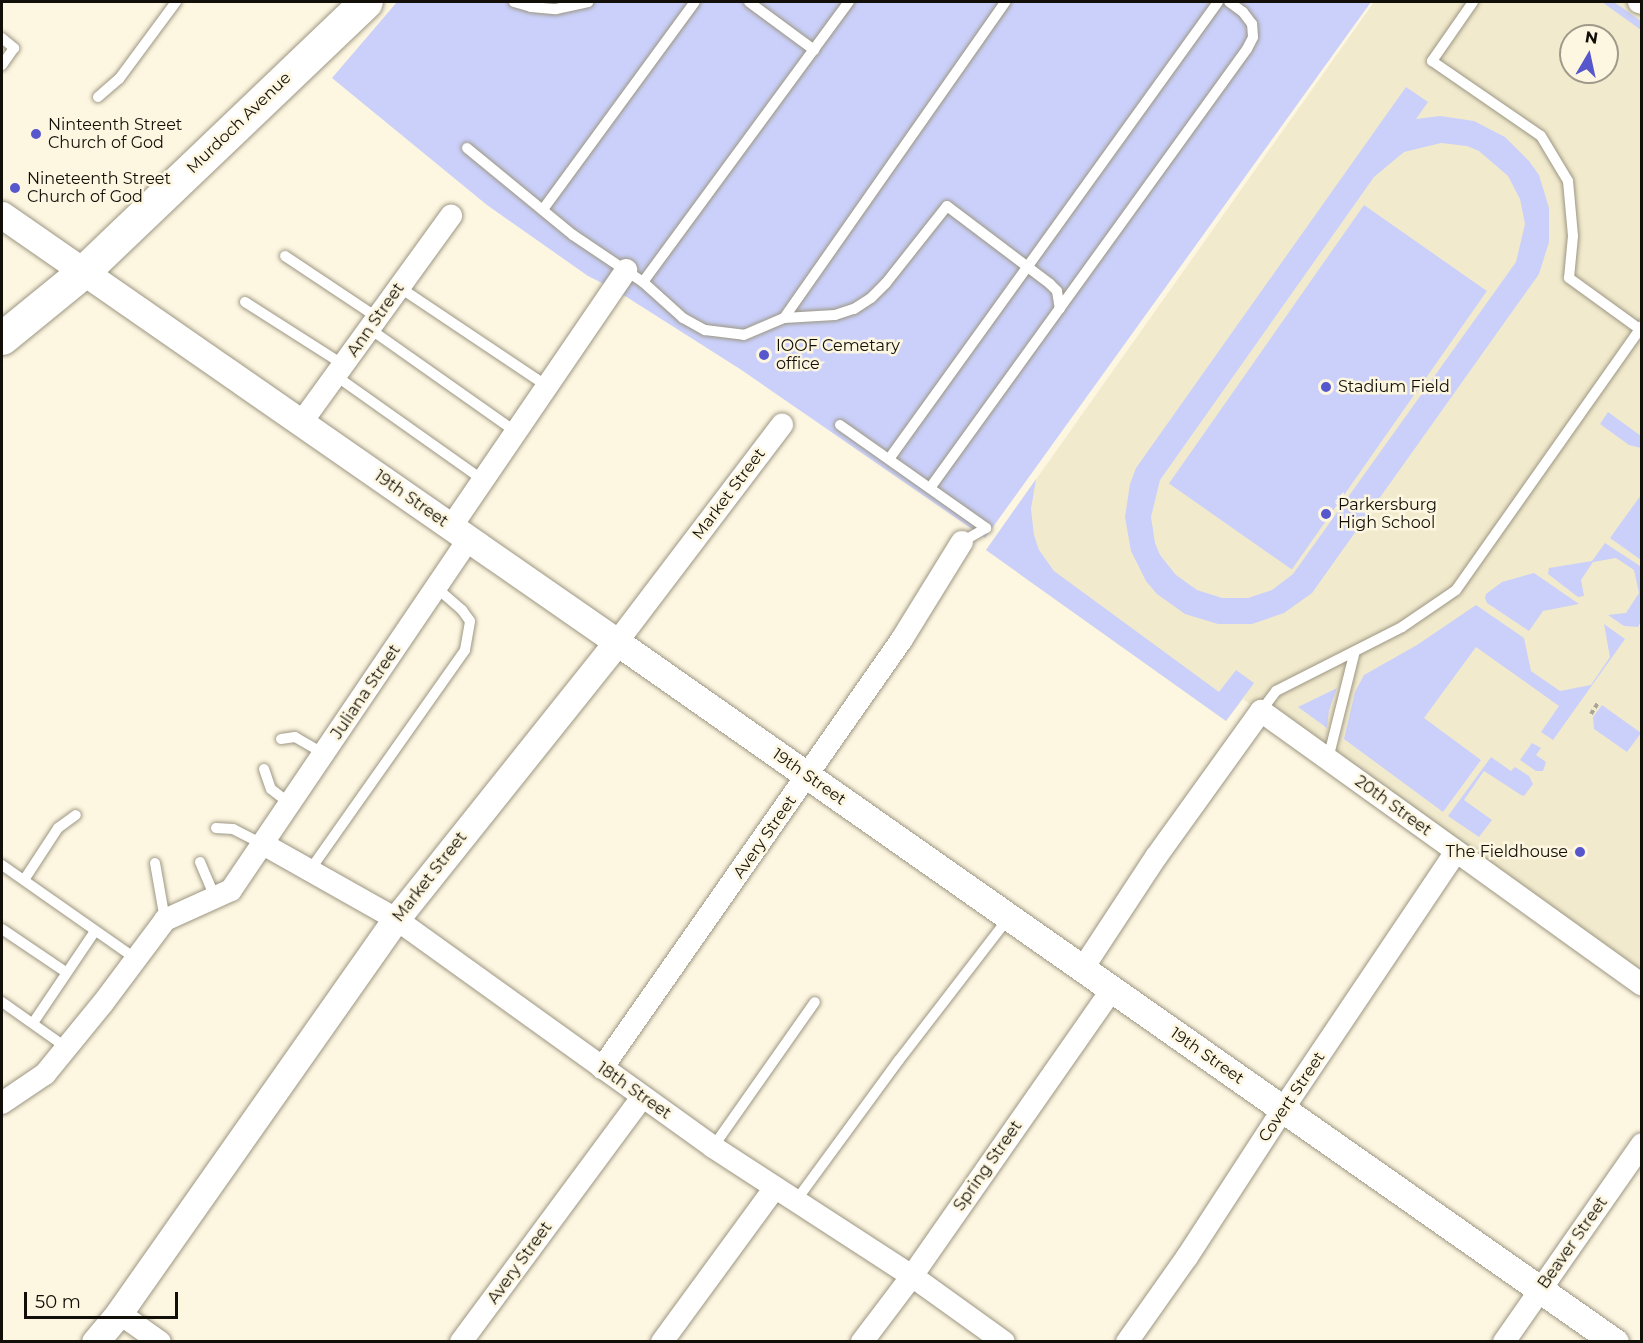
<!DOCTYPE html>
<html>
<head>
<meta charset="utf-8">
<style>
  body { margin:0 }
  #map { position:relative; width:1643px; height:1343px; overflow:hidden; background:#fdf6e0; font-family:Montserrat,sans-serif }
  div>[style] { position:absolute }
  .built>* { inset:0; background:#f2eacd }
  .green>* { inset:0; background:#cad0fa; transform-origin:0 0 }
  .path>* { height:4px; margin-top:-2px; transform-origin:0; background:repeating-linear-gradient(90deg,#aaa594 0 4.5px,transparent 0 7.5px) }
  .roads { filter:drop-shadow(0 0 2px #9c9683) drop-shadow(0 0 2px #9c9683) }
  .service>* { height:10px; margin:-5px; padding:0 5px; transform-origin:5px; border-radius:5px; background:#fff }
  .minor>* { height:22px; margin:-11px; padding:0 11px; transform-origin:11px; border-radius:11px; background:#fff }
  .tertiary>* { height:27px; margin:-13.5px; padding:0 13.5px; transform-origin:13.5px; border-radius:13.5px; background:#fff }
  .primary>* { height:33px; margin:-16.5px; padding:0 16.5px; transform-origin:16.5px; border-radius:16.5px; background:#fff }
  .dots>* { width:16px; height:16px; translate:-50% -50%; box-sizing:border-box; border:3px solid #fdf6e0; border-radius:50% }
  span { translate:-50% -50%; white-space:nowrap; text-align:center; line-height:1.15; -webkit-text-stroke:5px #fdf6e0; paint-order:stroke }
  .street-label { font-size:16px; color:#110f08 }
  .poi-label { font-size:16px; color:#110f08 }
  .left { translate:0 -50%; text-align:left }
  .right { translate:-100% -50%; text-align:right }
  .frame { position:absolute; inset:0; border:3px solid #110f08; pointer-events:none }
  .north { position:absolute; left:1559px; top:24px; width:60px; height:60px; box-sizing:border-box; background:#fdf6e0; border:2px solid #9f9a8a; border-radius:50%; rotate:9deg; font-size:16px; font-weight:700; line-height:24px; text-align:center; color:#110f08 }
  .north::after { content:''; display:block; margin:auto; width:21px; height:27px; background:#5656cd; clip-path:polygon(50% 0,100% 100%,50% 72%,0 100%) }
  .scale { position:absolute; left:24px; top:1292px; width:154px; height:27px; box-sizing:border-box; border:3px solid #110f08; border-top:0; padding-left:8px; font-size:18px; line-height:21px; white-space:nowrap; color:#110f08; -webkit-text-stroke:4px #fdf6e0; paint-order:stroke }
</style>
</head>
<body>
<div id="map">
  <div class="built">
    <div style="clip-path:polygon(evenodd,1374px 2px,1641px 3px,1641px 985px,1243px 699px,1226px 721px,986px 550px,1374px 2px,1571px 36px,1607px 36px,1607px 72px,1571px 72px,1571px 36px)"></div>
  </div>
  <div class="green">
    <div style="clip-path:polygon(397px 2px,1371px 2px,985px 538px,740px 369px,614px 289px,588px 276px,487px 205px,332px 78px)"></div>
    <div style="clip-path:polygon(1602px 2px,1614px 2px,1641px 21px,1641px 30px)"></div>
    <div style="clip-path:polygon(evenodd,1406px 87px,1428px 102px,1416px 119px,1440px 116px,1474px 121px,1505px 137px,1529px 161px,1539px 175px,1549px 208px,1549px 242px,1539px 274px,1312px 593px,1284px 613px,1252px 624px,1218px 624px,1185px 614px,1157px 594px,1146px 581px,1131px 551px,1125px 517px,1130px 484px,1136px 468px,1406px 87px,1441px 143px,1467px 146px,1479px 151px,1508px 176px,1520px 199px,1525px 224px,1516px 262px,1293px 574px,1272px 590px,1248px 598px,1222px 598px,1197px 590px,1176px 575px,1160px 555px,1155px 543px,1151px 517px,1160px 480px,1374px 177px,1404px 152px,1441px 143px)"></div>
    <div style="left:1364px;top:205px;width:150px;height:340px;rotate:35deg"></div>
    <div style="clip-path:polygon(1608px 412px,1641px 436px,1641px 448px,1629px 445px,1600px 424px)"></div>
    <div style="clip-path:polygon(1036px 479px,1031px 509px,1034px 535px,1039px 550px,1054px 571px,1219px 692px,1236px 670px,1254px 683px,1226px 721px,986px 550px)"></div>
    <div style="clip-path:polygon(1641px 495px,1641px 560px,1610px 538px)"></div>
    <div style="clip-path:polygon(1605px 543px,1640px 566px,1642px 619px,1638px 627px,1624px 626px,1608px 615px,1626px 613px,1639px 593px,1634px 570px,1616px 558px,1593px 562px,1581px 580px,1584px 596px,1578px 597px,1548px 574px,1549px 568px,1592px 561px)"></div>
    <div style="clip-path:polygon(1534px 573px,1579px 604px,1543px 611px,1529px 631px,1487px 603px,1485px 598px,1486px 594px,1502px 582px)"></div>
    <div style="clip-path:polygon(1476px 605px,1524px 638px,1531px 671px,1560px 691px,1591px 685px,1610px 657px,1604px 624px,1625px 639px,1553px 740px,1541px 732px,1559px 706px,1476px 647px,1424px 718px,1481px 760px,1443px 812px,1344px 739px,1355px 692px,1364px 675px,1417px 645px)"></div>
    <div style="clip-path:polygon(1337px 688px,1329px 710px,1327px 728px,1298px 707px)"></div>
    <div style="clip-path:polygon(1602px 705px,1641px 733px,1627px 752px,1594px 729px,1593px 717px)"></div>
    <div style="clip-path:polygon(1532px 743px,1541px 748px,1536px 755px,1546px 762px,1543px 771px,1536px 771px,1520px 760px)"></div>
    <div style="clip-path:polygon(1491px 757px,1511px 771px,1515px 767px,1529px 776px,1533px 784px,1524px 796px,1521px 795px,1484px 771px,1464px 800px,1492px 820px,1479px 837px,1448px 816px)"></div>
  </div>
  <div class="path">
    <div style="left:1591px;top:714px;width:13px;rotate:-58deg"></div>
  </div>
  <div class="roads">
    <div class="service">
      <div style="left:514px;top:2px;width:18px;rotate:16deg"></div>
      <div style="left:531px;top:7px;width:25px;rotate:5deg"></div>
      <div style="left:556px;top:9px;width:33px;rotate:-12deg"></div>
      <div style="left:749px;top:2px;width:81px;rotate:36.4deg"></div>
      <div style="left:1473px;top:2px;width:72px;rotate:124.8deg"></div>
      <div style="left:1432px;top:61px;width:132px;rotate:34.5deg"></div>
      <div style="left:1541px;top:136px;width:52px;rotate:59deg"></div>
      <div style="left:1568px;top:181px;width:55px;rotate:84.8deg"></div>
      <div style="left:1573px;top:236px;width:42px;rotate:95.4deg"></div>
      <div style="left:1569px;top:278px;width:85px;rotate:35.9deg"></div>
      <div style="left:2px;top:38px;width:16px;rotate:40deg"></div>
      <div style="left:14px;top:48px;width:21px;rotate:125deg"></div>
      <div style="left:98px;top:97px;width:28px;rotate:-41deg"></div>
      <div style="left:119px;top:79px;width:96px;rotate:-53.5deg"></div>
      <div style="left:467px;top:148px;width:137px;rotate:39.4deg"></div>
      <div style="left:573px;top:235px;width:84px;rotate:33.9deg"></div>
      <div style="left:643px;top:282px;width:54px;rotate:42deg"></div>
      <div style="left:683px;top:318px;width:25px;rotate:29deg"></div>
      <div style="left:705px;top:330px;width:39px;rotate:7deg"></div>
      <div style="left:744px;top:335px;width:43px;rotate:-23deg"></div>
      <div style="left:784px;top:318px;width:51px;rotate:-3.4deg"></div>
      <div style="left:835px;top:315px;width:20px;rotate:-18deg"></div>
      <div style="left:854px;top:309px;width:20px;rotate:-33deg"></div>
      <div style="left:871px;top:298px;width:21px;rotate:-45deg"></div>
      <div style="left:886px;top:283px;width:98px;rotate:-51.6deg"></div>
      <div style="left:947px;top:206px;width:129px;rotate:37.1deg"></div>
      <div style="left:1050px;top:284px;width:10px;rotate:45deg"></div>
      <div style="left:1057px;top:291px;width:18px;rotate:81deg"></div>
      <div style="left:544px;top:208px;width:255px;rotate:-53.8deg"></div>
      <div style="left:285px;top:256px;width:112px;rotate:33.7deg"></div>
      <div style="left:643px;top:282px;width:348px;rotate:-53.7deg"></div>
      <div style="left:399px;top:287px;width:178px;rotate:33.8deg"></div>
      <div style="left:245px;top:302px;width:117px;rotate:32.5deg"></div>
      <div style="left:784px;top:318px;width:386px;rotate:-55deg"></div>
      <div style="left:370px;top:329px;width:179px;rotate:35.2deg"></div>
      <div style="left:336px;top:376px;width:180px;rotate:35.3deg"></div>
      <div style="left:840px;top:425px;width:179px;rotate:35.2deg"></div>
      <div style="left:986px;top:528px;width:28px;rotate:150deg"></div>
      <div style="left:889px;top:459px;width:563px;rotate:-54.25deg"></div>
      <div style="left:930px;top:488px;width:541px;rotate:-54.17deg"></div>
      <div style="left:1247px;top:49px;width:13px;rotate:-63deg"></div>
      <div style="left:1253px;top:37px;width:13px;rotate:-94deg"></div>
      <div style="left:1252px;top:24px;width:15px;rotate:-127deg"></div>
      <div style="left:1243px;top:12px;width:17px;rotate:-144deg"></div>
      <div style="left:1261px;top:711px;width:25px;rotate:-53deg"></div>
      <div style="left:1276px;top:691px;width:141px;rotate:-26.9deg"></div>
      <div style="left:1402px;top:627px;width:65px;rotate:-34.4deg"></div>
      <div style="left:1456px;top:590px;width:323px;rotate:-54.8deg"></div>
      <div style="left:281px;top:739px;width:14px;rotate:-8deg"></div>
      <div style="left:295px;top:737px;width:34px;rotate:30deg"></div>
      <div style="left:1328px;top:759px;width:111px;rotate:-76deg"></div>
      <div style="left:264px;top:769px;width:21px;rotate:71deg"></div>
      <div style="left:271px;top:789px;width:24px;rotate:38deg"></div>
      <div style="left:216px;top:828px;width:17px;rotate:3deg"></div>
      <div style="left:233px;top:829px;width:34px;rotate:27deg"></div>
      <div style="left:200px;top:862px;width:38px;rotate:67deg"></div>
      <div style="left:155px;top:863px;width:58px;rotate:80deg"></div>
      <div style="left:2px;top:865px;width:164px;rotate:35deg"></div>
      <div style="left:310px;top:870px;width:269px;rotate:-54.8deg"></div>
      <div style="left:465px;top:650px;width:29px;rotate:-80deg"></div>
      <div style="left:470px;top:621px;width:14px;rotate:-126deg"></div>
      <div style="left:462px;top:610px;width:33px;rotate:-139deg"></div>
      <div style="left:24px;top:880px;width:62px;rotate:-56.8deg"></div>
      <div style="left:58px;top:828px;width:22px;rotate:-36deg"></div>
      <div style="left:2px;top:929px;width:78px;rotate:34.1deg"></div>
      <div style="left:2px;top:1002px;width:80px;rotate:35.3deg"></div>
      <div style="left:33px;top:1023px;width:111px;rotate:-56deg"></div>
      <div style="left:713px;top:1147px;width:177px;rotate:-54.9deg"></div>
      <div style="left:795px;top:1202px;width:176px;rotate:-53.8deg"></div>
      <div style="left:899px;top:1060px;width:180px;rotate:-52.4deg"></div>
    </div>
    <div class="minor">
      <div style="left:1639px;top:2px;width:3px;rotate:18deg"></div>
      <div style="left:301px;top:423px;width:256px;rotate:-54.1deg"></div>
      <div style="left:451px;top:527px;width:311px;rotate:-55.7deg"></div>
      <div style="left:617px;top:642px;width:273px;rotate:-52.8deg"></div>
      <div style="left:263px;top:844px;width:153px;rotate:29.4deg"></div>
      <div style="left:396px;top:919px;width:390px;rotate:35.7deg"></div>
      <div style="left:713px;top:1147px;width:237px;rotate:33deg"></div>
      <div style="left:912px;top:1276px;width:113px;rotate:35.7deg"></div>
      <div style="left:1083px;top:968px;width:133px;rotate:-56.7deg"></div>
      <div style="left:1156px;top:857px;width:180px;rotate:-54.3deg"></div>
      <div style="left:1261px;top:711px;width:469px;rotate:35.7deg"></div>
      <div style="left:602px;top:1068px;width:523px;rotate:-55.03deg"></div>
      <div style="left:902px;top:639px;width:114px;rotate:-58.3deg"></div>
      <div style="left:2px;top:1103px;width:52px;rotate:-34deg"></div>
      <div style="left:45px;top:1074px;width:92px;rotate:-50.8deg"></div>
      <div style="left:103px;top:1003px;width:104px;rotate:-53.2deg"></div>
      <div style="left:165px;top:920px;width:72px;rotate:-24.4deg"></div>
      <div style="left:231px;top:890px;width:424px;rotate:-55.9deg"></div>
      <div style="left:119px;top:1313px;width:50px;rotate:35.3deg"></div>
      <div style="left:461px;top:1342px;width:305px;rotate:-53.5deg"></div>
      <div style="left:662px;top:1342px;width:190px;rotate:-53.8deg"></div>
      <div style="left:862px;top:1342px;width:83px;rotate:-52.9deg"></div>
      <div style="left:912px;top:1276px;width:350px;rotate:-55.1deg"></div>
      <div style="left:1127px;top:1342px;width:104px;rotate:-54.8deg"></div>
      <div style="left:1187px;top:1257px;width:176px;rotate:-57deg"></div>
      <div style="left:1283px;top:1109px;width:310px;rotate:-56.1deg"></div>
      <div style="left:1504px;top:1342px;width:241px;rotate:-55.1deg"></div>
    </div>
    <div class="tertiary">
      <div style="left:2px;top:215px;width:749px;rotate:34.77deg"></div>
      <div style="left:617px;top:642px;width:1219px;rotate:35.05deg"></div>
      <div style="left:95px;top:1342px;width:38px;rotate:-50deg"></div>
      <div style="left:119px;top:1313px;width:482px;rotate:-54.9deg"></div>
      <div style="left:396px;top:919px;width:354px;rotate:-51.4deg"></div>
    </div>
    <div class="primary">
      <div style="left:2px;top:338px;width:104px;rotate:-39.2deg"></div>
      <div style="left:83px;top:272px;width:391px;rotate:-43.7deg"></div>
    </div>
  </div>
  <div class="dots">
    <div style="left:36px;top:134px;background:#5656cd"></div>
    <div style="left:15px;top:188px;background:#5656cd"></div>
    <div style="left:764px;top:355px;background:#5656cd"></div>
    <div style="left:1326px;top:387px;background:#5656cd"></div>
    <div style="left:1326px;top:514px;background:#5656cd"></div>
    <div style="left:1580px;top:852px;background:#5656cd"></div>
  </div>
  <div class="street-label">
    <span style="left:239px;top:123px;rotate:-44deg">Murdoch Avenue</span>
    <span style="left:376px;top:320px;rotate:-55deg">Ann Street</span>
    <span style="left:729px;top:494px;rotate:-53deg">Market Street</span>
    <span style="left:411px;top:499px;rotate:35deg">19th Street</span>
    <span style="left:366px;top:692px;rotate:-56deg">Juliana Street</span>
    <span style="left:809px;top:777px;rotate:35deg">19th Street</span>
    <span style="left:1393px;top:806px;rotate:36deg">20th Street</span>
    <span style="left:765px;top:837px;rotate:-55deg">Avery Street</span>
    <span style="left:430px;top:877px;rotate:-52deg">Market Street</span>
    <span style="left:1207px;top:1056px;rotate:35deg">19th Street</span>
    <span style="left:634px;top:1091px;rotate:35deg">18th Street</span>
    <span style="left:1292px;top:1097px;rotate:-56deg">Covert Street</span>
    <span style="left:988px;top:1166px;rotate:-55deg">Spring Street</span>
    <span style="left:1573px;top:1243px;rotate:-55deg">Beaver Street</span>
    <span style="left:520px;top:1263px;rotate:-54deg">Avery Street</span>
  </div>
  <div class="poi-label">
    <span class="left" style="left:48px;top:134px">Ninteenth Street<br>Church of God</span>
    <span class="left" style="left:27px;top:188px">Nineteenth Street<br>Church of God</span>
    <span class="left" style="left:776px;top:355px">IOOF Cemetary<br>office</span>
    <span class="left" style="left:1338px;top:387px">Stadium Field</span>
    <span class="left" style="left:1338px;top:514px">Parkersburg<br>High School</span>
    <span class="right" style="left:1568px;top:852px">The Fieldhouse</span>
  </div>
  <div class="frame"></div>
  <div class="north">N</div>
  <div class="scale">50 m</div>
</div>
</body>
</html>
